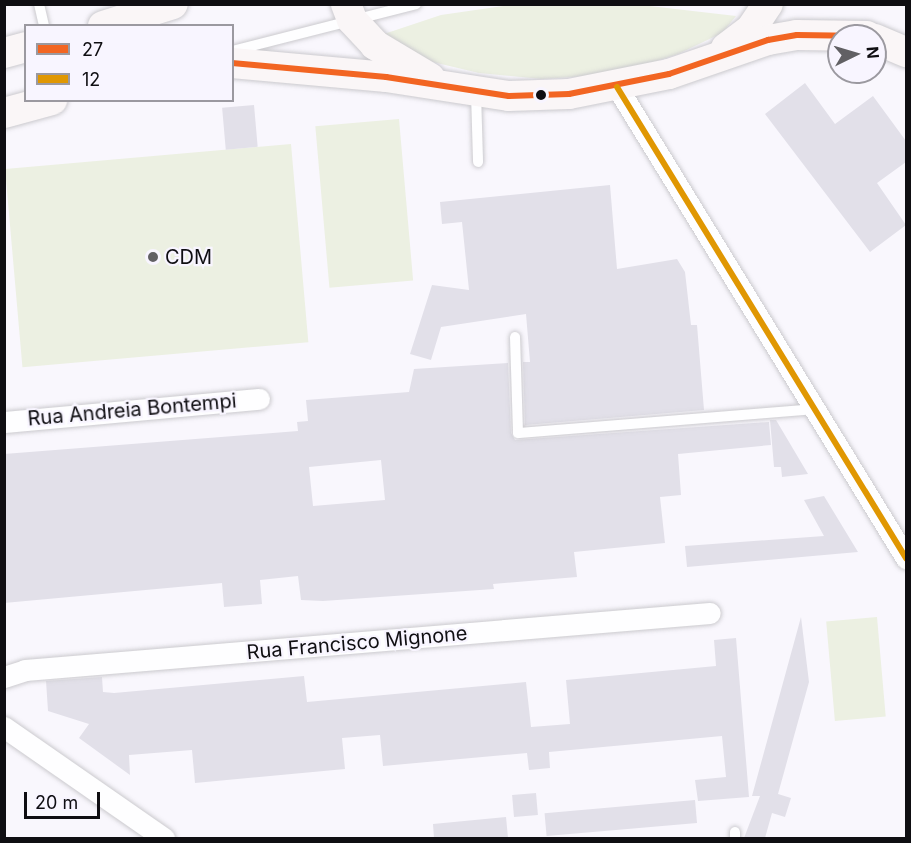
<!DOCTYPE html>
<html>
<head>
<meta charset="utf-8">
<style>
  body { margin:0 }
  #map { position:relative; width:911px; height:843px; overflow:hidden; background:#f9f7fd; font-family:Inter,sans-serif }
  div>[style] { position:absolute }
  .green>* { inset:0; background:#ecf0e2; transform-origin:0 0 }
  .building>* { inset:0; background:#e2e0e9; transform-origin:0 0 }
  .roads { filter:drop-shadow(0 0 2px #cbcace) drop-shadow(0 0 2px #cbcace) }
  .service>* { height:10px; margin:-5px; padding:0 5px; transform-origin:5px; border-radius:5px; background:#fefeff }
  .minor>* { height:21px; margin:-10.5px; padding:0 10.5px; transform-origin:10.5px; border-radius:10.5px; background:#fefeff }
  .secondary>* { height:30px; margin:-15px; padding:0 15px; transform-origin:15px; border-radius:15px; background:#faf6f7 }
  .bus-1>* { height:6px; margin:-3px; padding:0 3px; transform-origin:3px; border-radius:3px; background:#f26522 }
  .bus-2>* { height:6px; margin:-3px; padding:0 3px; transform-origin:3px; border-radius:3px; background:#e09702 }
  .dots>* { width:16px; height:16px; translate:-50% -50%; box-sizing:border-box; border:3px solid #f8f5ff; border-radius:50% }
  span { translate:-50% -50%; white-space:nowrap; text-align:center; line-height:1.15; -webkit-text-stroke:4.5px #f8f5ff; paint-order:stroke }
  .poi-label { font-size:20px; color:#0f0e12 }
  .left { translate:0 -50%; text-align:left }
  .street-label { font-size:20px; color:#0f0e12 }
  .frame { position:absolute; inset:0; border:6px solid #0f0e12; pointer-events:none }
  .legend { position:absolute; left:24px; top:24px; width:210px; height:78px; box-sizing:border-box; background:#f8f5ff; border:2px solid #9b99a0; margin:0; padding:8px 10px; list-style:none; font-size:18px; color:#0f0e12 }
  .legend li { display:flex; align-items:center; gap:12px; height:30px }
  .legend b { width:30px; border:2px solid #9b99a0 }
  .north { position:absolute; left:827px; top:24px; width:60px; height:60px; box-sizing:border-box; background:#f8f5ff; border:2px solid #9b99a0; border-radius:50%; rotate:85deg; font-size:16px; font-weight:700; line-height:24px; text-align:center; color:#0f0e12 }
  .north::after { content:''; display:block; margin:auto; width:21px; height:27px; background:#616064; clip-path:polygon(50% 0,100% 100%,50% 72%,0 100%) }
  .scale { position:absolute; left:24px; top:792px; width:76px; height:27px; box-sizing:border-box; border:3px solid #0f0e12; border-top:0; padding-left:8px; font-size:18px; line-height:21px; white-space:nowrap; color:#0f0e12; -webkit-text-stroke:4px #f8f5ff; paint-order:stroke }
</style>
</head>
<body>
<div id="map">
  <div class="green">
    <div style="clip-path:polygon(516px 4px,641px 5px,736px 16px,722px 33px,678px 54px,616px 74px,542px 79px,479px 73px,420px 59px,378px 36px,441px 15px)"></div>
    <div style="left:399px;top:119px;width:162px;height:84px;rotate:85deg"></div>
    <div style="left:291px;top:144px;width:199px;height:287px;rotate:85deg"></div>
    <div style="left:877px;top:617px;width:100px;height:51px;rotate:85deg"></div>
  </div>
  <div class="building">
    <div style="clip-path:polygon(805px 83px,835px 124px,873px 96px,906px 141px,906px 162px,877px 183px,906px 225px,870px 252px,765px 114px)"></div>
    <div style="left:254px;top:105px;width:42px;height:32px;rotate:85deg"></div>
    <div style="clip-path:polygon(610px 185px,617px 269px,677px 259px,685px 272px,691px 325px,697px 325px,704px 410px,525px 425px,523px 362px,530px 362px,526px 314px,441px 327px,431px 360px,410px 354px,432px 285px,469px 290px,462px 222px,442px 224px,440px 202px)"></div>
    <div style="clip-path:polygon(evenodd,508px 363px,511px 433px,515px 440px,769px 422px,771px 445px,678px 454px,681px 495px,660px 497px,665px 543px,574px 552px,577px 577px,493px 584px,494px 589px,323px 601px,301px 600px,298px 576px,260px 580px,262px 604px,224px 607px,222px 583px,4px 603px,4px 454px,298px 431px,297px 422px,308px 421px,306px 400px,409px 392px,414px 369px,508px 363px,381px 460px,385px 500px,313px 506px,309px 467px,381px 460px)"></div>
    <div style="clip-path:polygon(770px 420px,776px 420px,808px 474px,782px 477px,781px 467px,774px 467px)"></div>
    <div style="clip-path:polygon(824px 496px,858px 552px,687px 567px,685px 546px,824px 536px,804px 500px)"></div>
    <div style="clip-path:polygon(801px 617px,809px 682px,778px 794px,791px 798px,785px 817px,772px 813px,765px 838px,744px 838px,760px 796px,752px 796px)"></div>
    <div style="clip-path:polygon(736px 638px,749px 797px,698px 801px,695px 780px,726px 777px,722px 736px,549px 752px,550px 768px,529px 770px,527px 753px,383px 766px,380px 735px,342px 738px,345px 769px,195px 783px,192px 750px,129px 755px,130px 775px,79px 738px,89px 724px,48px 711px,46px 681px,102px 677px,103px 692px,114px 693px,304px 676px,307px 702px,526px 682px,531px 727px,570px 724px,566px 680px,716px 666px,714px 640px)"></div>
    <div style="left:536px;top:793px;width:22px;height:24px;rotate:85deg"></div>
    <div style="left:695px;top:800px;width:23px;height:151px;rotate:85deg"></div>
    <div style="clip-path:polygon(506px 817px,508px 838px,434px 838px,433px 824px)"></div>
  </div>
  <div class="roads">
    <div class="service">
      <div style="left:39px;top:4px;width:23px;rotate:77deg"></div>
      <div style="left:232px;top:51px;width:190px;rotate:-14.3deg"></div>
      <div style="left:476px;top:93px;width:69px;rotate:88.3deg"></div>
      <div style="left:515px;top:337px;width:96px;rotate:88.2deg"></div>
      <div style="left:518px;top:433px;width:297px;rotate:-4.6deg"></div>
      <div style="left:735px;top:838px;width:6px;rotate:-90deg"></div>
    </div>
    <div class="minor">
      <div style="left:617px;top:87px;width:553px;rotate:58.47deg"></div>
      <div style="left:4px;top:422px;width:256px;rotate:-5.2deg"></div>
      <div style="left:4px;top:677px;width:22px;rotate:-18deg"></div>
      <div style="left:25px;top:670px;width:687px;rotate:-4.76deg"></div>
      <div style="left:4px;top:727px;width:195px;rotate:34.8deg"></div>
    </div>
    <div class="secondary">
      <div style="left:346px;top:4px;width:17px;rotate:69deg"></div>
      <div style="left:352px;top:20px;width:34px;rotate:47deg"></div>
      <div style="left:375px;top:45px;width:64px;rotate:31deg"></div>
      <div style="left:103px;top:26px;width:73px;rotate:-17.4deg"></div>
      <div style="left:875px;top:39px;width:34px;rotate:23deg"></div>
      <div style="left:726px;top:48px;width:31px;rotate:-37deg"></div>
      <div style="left:751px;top:29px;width:30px;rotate:-56deg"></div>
      <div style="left:4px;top:53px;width:23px;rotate:-15deg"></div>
      <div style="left:232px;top:63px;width:155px;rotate:5.2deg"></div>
      <div style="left:386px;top:77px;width:124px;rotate:8.8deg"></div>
      <div style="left:509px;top:96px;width:60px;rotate:-1.9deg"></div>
      <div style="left:569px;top:94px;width:102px;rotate:-11.3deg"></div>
      <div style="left:669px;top:74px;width:105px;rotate:-19deg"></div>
      <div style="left:768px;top:40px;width:29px;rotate:-10deg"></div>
      <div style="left:797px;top:35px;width:70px;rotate:0.8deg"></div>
      <div style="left:4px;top:113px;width:50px;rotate:-15.2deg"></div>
    </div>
  </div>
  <div class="bus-1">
    <div style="left:232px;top:63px;width:155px;rotate:5.2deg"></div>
    <div style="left:386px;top:77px;width:124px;rotate:8.8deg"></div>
    <div style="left:509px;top:96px;width:60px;rotate:-1.9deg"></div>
    <div style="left:569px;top:94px;width:102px;rotate:-11.3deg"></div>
    <div style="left:669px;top:74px;width:105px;rotate:-19deg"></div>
    <div style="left:768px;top:40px;width:29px;rotate:-10deg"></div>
    <div style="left:797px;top:35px;width:70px;rotate:0.8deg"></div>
  </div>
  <div class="bus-2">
    <div style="left:617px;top:87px;width:553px;rotate:58.47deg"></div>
  </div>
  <div class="dots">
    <div style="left:541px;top:95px;background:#0f0e12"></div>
    <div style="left:153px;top:257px;background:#616064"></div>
  </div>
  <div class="poi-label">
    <span class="left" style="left:165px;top:257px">CDM</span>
  </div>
  <div class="street-label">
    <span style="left:132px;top:410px;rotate:-5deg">Rua Andreia Bontempi</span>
    <span style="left:357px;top:643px;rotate:-5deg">Rua Francisco Mignone</span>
  </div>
  <div class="frame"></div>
  <ul class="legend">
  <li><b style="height:8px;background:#f26522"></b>27</li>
  <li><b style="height:8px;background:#e09702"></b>12</li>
  </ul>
  <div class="north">N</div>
  <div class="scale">20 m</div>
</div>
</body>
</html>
